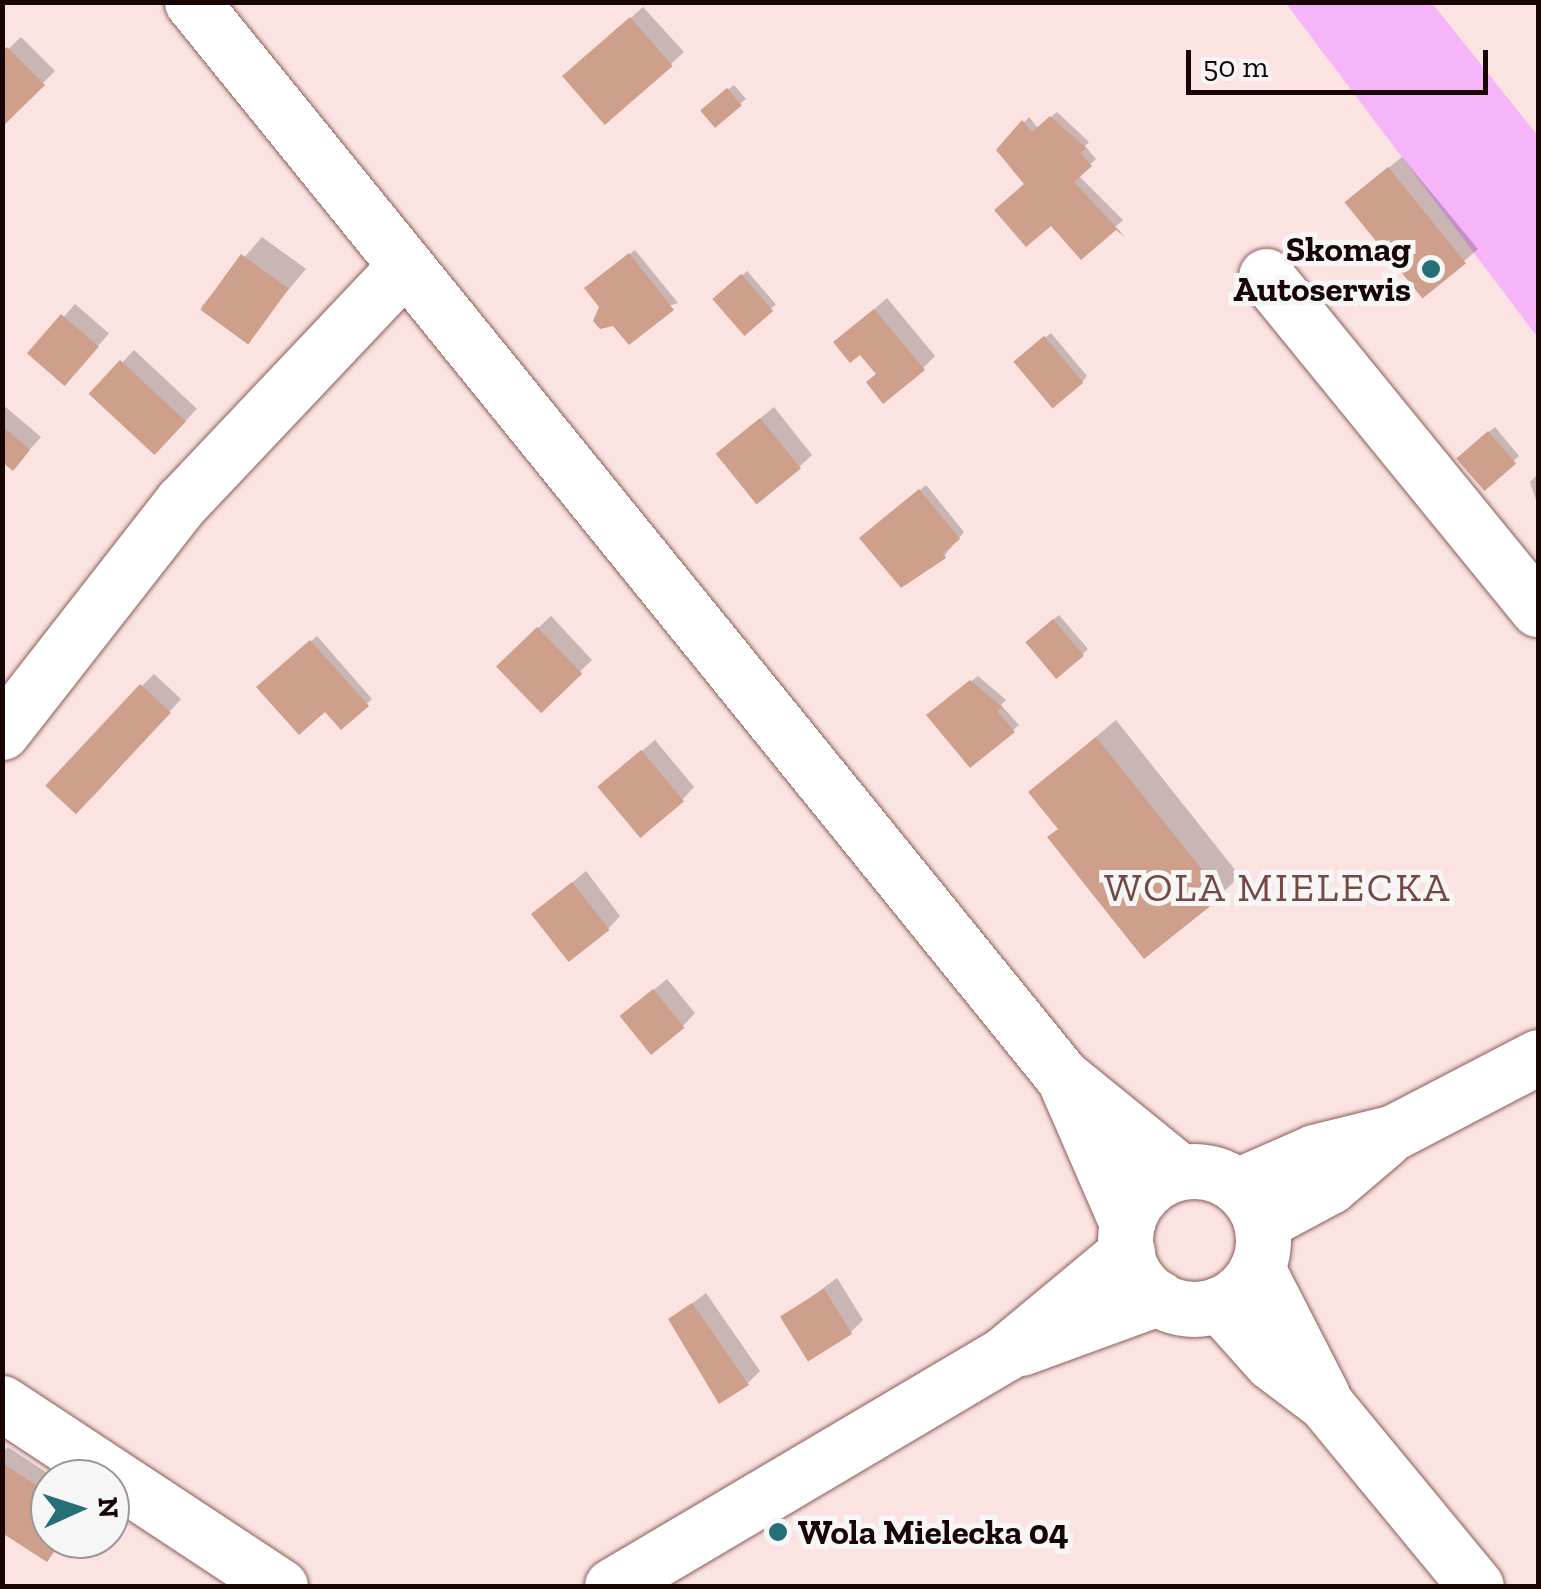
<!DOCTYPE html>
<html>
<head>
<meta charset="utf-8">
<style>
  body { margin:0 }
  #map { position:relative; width:1541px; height:1589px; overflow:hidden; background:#fae3e1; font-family:"Zilla Slab",serif }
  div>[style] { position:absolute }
  .green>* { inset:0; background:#f5b5f8 }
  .shadow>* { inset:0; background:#0003; transform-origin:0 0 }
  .building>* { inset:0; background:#ce9f8a; transform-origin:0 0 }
  .roads { filter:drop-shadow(0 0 2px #8c5c58) drop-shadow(0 0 2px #8c5c58) }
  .minor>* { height:55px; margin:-27.5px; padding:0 27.5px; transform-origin:27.5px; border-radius:27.5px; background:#fff }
  .minor>.ring { margin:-27.5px; padding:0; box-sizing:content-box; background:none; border:55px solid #fff; border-radius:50% }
  .dots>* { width:28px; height:28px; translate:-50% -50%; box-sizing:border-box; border:5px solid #f6f6f6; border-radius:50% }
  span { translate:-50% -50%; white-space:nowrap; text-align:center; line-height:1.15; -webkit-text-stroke:10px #f6f6f6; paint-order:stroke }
  .poi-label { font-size:35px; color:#170605; font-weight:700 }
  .right { translate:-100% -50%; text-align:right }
  .left { translate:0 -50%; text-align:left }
  .quarter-label { font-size:40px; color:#754844; letter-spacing:2.5px }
  .frame { position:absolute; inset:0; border:5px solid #170605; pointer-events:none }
  .north { position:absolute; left:30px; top:1459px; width:100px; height:100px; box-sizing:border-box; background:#f6f6f6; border:2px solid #9d9696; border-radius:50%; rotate:87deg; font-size:28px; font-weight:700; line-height:40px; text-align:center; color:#170605 }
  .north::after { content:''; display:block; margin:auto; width:35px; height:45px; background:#256f77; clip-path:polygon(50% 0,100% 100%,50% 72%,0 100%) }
  .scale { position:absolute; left:1186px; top:50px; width:302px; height:45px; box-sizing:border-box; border:5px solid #170605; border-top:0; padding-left:12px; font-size:30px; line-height:35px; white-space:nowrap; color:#170605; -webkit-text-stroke:8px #f6f6f6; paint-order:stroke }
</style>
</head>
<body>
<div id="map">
  <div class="green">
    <div style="clip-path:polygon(1285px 2px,1432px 3px,1538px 136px,1538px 338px)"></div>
  </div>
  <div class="shadow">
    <div style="clip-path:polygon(643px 7px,684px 52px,607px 123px,579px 65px)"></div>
    <div style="clip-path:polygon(21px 37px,55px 71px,3px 123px,2px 55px)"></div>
    <div style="clip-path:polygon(734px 85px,746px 99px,715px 125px,708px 105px)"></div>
    <div style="clip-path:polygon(1057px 112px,1089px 142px,1085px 146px,1096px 159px,1078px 175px,1123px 220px,1081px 257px,1000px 150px,1029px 117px,1038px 128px)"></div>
    <div style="clip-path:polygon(1402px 157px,1478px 249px,1425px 295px,1360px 191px)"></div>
    <div style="clip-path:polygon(262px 237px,306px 269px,261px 322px,201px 307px)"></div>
    <div style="clip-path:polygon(635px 250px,678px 303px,614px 323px,593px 283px)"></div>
    <div style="left:747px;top:271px;width:44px;height:43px;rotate:49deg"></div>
    <div style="clip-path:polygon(887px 298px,935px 356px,923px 368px,878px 372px,861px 351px,836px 342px)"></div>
    <div style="left:75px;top:304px;width:45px;height:67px;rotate:41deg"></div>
    <div style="clip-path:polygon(1051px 333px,1087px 376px,1082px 382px,1022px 356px)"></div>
    <div style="left:134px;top:350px;width:86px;height:60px;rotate:43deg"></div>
    <div style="clip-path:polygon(2px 404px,41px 437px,25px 455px,2px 459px)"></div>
    <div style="clip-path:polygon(774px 407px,812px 455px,799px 467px,732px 442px)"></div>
    <div style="clip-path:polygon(1495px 427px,1519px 456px,1484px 487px,1464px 452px)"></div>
    <div style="clip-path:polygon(1538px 474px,1538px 506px,1530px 482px)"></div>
    <div style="clip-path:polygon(926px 485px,964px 532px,944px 556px,868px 532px)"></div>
    <div style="clip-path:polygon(1059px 615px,1088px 649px,1082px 655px,1034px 636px)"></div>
    <div style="clip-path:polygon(551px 616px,592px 660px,541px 709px,511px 653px)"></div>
    <div style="clip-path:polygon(317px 636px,372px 699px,341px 727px,325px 709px,260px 687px)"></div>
    <div style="clip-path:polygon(154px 674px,181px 699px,91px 799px,142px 686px)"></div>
    <div style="clip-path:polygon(978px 676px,1006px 700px,1001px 705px,1019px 725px,1013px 730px,935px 710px)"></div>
    <div style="clip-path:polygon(1116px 720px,1240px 876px,1221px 894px,1060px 828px,1031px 792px)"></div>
    <div style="clip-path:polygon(655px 740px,694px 787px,682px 800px,613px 775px)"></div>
    <div style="clip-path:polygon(586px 871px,620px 916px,608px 929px,548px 903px)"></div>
    <div style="clip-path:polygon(667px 979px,695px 1013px,683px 1026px,635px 1005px)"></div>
    <div style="clip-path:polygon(837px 1278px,863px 1320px,851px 1332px,784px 1317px)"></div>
    <div style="clip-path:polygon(706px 1293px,760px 1371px,748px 1383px,671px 1319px)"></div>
    <div style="clip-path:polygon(8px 1447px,56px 1479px,50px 1479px,50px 1539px,64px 1539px,47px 1559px,2px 1531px,2px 1452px)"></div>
  </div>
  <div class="building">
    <div style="left:630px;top:17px;width:65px;height:90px;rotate:49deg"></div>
    <div style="clip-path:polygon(7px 47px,45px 85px,2px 127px,2px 52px)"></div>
    <div style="left:727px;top:88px;width:23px;height:35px;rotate:50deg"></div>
    <div style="clip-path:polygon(1050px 116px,1086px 148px,1080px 153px,1092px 166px,1074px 182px,1125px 237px,1116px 230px,1081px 260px,1051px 226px,1026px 247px,994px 210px,1024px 184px,996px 150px,1022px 120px,1032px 132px)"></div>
    <div style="left:1388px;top:167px;width:124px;height:56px;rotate:51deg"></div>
    <div style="clip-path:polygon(629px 253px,674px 310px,629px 345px,613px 326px,600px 329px,593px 321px,599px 307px,584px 288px)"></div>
    <div style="left:241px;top:254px;width:59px;height:69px;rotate:36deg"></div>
    <div style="left:741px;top:274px;width:49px;height:38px;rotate:49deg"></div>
    <div style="clip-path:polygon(874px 309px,925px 370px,883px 404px,866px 382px,876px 374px,860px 355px,850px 363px,833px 342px)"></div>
    <div style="left:61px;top:314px;width:50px;height:52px;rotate:41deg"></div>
    <div style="left:1044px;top:336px;width:61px;height:40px;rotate:50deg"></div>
    <div style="left:120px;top:360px;width:90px;height:46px;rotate:43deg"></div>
    <div style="left:760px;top:418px;width:65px;height:57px;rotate:51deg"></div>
    <div style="clip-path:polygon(2px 426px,30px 450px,13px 471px,2px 462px)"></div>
    <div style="left:1488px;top:431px;width:43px;height:42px;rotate:49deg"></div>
    <div style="clip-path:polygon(919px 489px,960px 539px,943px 553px,946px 558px,901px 588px,859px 538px)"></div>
    <div style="left:1053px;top:619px;width:48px;height:36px;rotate:50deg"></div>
    <div style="left:537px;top:627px;width:65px;height:57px;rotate:46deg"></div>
    <div style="clip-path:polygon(310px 640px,369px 706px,341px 730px,325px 712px,299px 735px,256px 687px)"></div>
    <div style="clip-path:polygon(970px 680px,1002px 707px,997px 711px,1015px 732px,970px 768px,926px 715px)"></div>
    <div style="left:140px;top:684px;width:42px;height:139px;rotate:43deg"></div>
    <div style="clip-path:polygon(1096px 737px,1223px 896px,1144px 959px,1047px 837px,1058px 829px,1028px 792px)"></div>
    <div style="left:641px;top:750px;width:67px;height:57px;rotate:50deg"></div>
    <div style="left:572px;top:882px;width:61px;height:52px;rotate:52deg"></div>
    <div style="left:653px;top:989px;width:50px;height:43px;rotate:51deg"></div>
    <div style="left:824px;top:1289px;width:53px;height:52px;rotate:58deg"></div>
    <div style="clip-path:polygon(692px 1303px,749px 1385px,719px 1404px,668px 1319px)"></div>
    <div style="clip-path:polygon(2px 1463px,50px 1494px,50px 1539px,63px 1539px,47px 1562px,2px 1533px)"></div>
  </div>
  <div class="roads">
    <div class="minor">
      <div style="left:192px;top:2px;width:1382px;rotate:50.99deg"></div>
      <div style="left:1062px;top:1076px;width:152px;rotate:39.1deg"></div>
      <div style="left:1266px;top:276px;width:430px;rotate:50.8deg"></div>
      <div style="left:2px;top:732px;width:292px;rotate:-52deg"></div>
      <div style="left:182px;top:502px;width:325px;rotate:-46.6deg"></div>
      <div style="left:1066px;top:1083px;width:153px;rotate:66.5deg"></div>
      <div class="ring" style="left:1125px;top:1171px;width:83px;height:83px"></div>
      <div style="left:1237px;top:1186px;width:84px;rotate:-23.8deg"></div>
      <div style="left:1314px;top:1152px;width:82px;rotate:-14deg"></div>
      <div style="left:1394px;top:1132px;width:162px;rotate:-27.5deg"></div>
      <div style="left:1263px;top:1222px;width:76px;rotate:-28.2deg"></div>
      <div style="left:1330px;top:1186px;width:71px;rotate:-40.4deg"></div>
      <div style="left:1257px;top:1268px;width:143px;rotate:62.9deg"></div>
      <div style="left:1219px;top:1304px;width:78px;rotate:48.1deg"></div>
      <div style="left:1271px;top:1362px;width:68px;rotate:37.2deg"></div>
      <div style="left:1325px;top:1403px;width:237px;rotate:50.5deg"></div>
      <div style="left:1021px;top:1348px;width:146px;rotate:-20.1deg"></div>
      <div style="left:2px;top:1403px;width:333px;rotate:33.4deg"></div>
      <div style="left:612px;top:1586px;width:456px;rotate:-30.6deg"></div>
      <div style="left:1004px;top:1354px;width:160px;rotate:-39.7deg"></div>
    </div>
  </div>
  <div class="dots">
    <div style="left:1431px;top:269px;background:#256f77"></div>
    <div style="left:778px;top:1532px;background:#256f77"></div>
  </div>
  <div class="poi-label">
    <span class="right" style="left:1411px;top:269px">Skomag<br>Autoserwis</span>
    <span class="left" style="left:798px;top:1532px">Wola Mielecka 04</span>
  </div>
  <div class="quarter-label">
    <span style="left:1278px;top:887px">WOLA MIELECKA</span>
  </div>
  <div class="frame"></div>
  <div class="north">N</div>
  <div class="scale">50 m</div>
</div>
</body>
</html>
